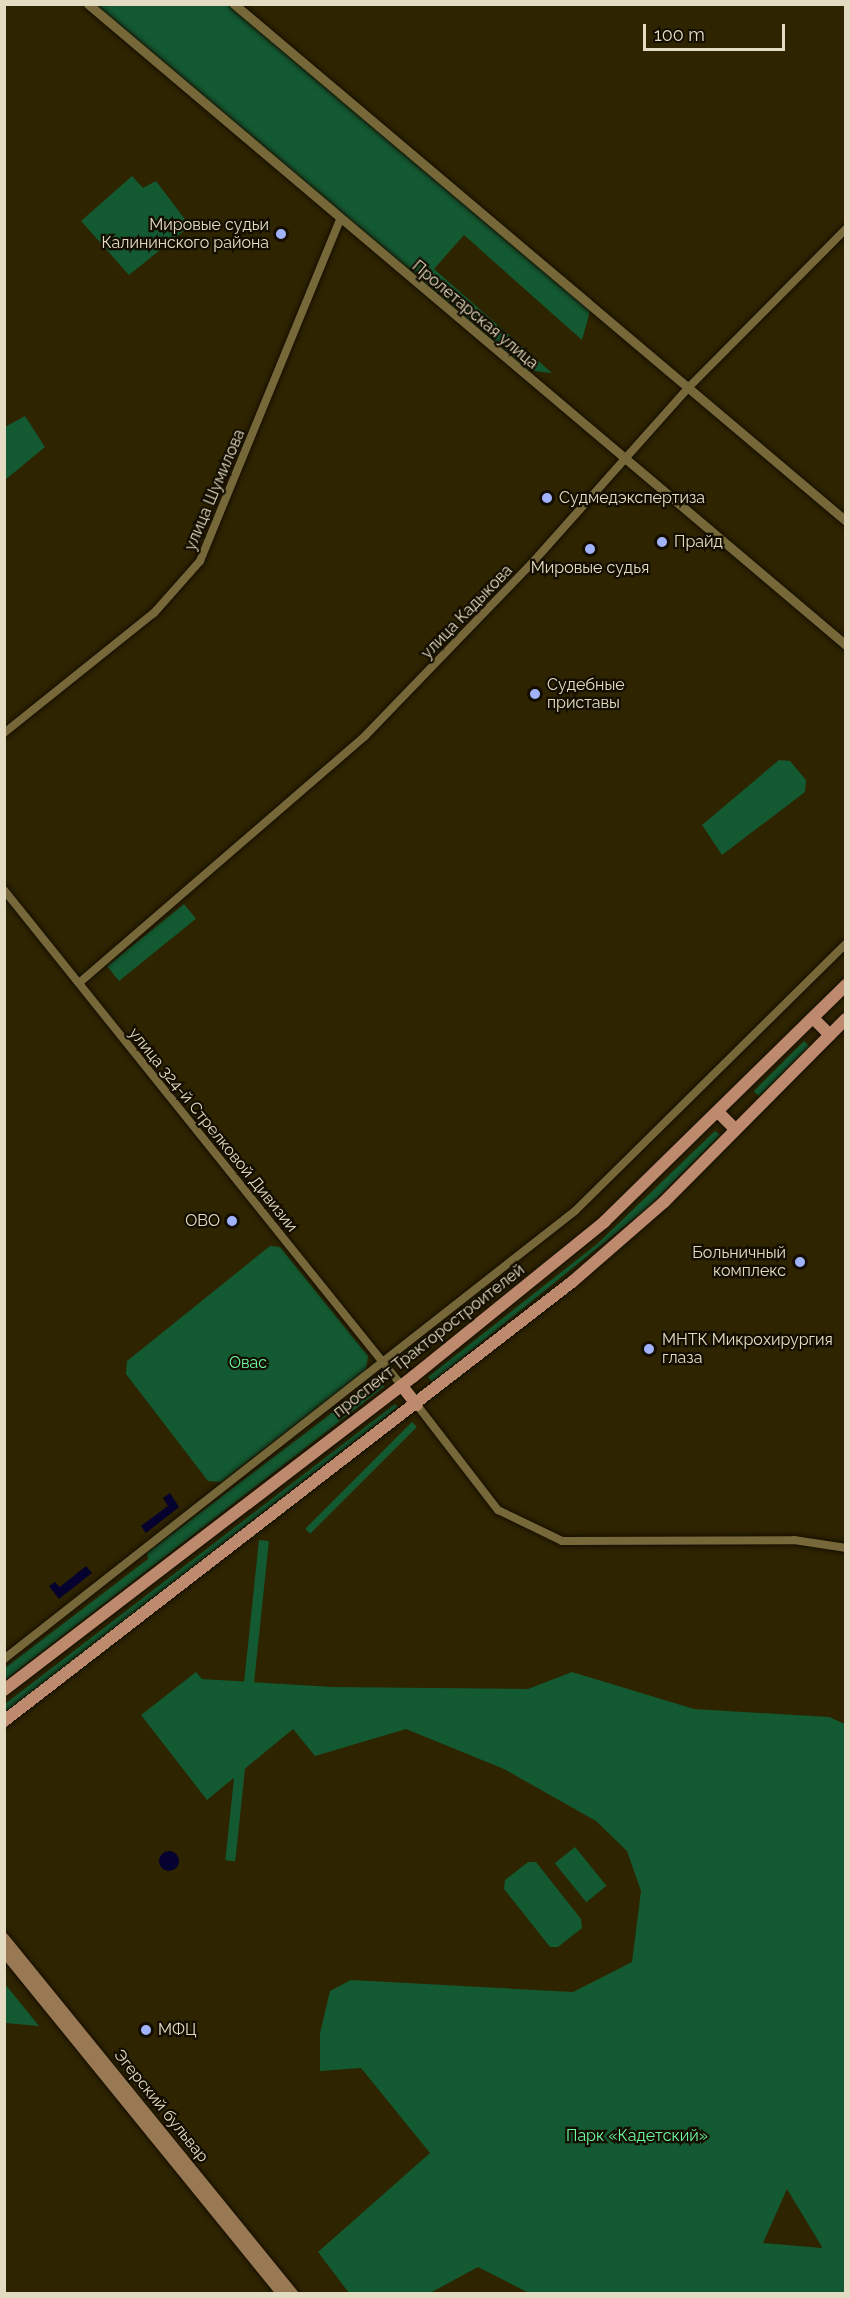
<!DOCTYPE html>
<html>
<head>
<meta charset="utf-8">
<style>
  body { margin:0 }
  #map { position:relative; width:850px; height:2298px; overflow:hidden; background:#2e2400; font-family:Raleway,sans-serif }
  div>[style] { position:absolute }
  .green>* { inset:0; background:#135931; transform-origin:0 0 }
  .water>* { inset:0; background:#05022f }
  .round { border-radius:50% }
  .roads { filter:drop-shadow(0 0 2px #150e00) drop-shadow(0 0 2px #150e00) }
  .minor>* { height:8px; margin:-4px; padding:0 4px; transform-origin:4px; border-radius:4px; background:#766839 }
  .tertiary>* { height:9px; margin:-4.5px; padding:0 4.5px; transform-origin:4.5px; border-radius:4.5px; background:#766839 }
  .secondary>* { height:10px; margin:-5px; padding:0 5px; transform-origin:5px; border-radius:5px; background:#997953 }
  .primary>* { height:12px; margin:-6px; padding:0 6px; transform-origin:6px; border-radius:6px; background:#bd8a6d }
  .dots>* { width:16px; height:16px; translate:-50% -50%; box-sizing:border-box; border:3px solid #140e00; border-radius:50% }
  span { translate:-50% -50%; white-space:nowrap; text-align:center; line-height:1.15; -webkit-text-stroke:4.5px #140e00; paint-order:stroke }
  .poi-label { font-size:16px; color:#e3dcc3 }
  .right { translate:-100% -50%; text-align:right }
  .left { translate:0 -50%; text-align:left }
  .street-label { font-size:16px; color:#e3dcc3 }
  .park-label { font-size:16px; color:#6dfca2 }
  .frame { position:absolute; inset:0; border:6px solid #e3dcc3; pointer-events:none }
  .scale { position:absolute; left:643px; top:24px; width:142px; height:27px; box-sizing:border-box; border:3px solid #e3dcc3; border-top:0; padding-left:8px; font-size:18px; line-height:21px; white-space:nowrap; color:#e3dcc3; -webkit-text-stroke:4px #140e00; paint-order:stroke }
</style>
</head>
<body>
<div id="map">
  <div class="green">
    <div style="clip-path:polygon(88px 5px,231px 5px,592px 304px,582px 340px,464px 235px,434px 269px,552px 373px,517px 369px)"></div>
    <div style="clip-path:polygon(132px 176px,143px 188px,156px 181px,190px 226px,129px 275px,81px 221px)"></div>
    <div style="clip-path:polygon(25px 416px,45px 447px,5px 480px,5px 427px)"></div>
    <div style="clip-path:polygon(779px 760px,790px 761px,806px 780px,805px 792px,722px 855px,702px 825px)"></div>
    <div style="left:184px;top:904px;width:19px;height:99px;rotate:51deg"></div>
    <div style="left:804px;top:1041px;width:7px;height:71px;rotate:45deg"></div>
    <div style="clip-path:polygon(715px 1131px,720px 1135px,648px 1207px,432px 1382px,428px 1377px,597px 1244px)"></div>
    <div style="clip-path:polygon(270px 1246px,280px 1247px,368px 1356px,366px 1370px,221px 1482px,208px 1481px,126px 1374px,127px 1361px)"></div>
    <div style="clip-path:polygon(382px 1375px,384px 1387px,5px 1680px,5px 1668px,148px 1559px,147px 1553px)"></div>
    <div style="clip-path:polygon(395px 1404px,398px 1407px,5px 1713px,5px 1704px)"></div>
    <div style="left:412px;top:1422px;width:7px;height:151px;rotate:45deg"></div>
    <div style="left:259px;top:1540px;width:10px;height:322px;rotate:6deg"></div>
    <div style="clip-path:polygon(evenodd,196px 1672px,202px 1679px,332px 1687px,528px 1689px,572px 1672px,694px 1709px,829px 1717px,845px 1724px,845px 2293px,529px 2293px,478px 2267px,430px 2293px,349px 2293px,318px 2252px,430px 2153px,361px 2068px,320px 2071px,320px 2033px,330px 1991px,351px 1980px,573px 1992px,632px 1962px,641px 1891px,627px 1851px,596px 1821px,504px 1769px,406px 1729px,315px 1756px,293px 1729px,207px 1800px,141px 1715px,196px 1672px,787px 2189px,822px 2247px,822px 2248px,763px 2243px,787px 2189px)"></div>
    <div style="left:575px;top:1847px;width:50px;height:26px;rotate:51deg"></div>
    <div style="clip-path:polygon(528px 1862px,536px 1862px,581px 1919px,582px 1928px,558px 1947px,550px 1947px,504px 1889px,505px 1880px)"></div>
    <div style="clip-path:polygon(5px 1984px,39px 2026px,5px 2023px)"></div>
  </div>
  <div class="water">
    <div style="clip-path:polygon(170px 1493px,179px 1507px,146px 1533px,141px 1526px,168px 1506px,163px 1498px)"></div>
    <div style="clip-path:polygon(86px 1566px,92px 1573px,59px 1599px,49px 1586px,55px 1582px,60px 1587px)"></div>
    <div class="round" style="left:159px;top:1851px;width:20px;height:20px"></div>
  </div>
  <div class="roads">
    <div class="minor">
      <div style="left:4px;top:733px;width:192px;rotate:-38.7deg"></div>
      <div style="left:154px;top:613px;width:69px;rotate:-48.5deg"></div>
      <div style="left:200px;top:561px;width:370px;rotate:-67.7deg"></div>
      <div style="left:4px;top:890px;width:636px;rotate:51.26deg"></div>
      <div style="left:79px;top:983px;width:378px;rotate:-40.8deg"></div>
      <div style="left:365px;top:736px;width:242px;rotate:-46deg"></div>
      <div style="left:533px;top:562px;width:236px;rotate:-48.3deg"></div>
      <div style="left:690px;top:386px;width:221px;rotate:-45.2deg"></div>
      <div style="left:417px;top:1405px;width:133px;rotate:52.4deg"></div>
      <div style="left:498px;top:1510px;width:71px;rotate:25.8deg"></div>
      <div style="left:562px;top:1541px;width:232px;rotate:-0.2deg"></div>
      <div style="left:794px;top:1540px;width:53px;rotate:8.7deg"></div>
      <div style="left:4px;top:1659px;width:726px;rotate:-38.12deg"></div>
      <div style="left:575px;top:1211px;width:380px;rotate:-44.6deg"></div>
    </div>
    <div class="tertiary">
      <div style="left:88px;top:4px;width:993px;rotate:40.22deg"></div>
      <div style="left:234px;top:4px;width:801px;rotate:40.19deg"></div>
    </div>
    <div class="secondary">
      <div style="left:4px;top:1938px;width:459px;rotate:50.9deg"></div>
      <div style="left:4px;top:1952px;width:441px;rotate:50.9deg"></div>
    </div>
    <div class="primary">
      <div style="left:813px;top:1018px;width:24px;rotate:45deg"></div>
      <div style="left:719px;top:1113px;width:23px;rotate:45deg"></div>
      <div style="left:402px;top:1386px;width:24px;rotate:52deg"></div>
      <div style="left:4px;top:1690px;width:516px;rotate:-37.45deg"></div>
      <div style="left:414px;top:1376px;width:245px;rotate:-39deg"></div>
      <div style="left:604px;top:1222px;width:339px;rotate:-44.4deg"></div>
      <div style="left:4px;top:1721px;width:718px;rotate:-37.7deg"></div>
      <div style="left:572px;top:1282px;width:122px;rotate:-41deg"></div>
      <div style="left:664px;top:1202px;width:258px;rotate:-45.2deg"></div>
    </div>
  </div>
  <div class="dots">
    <div style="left:281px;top:234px;background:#a1b3fd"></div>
    <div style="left:547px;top:498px;background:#a1b3fd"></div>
    <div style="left:662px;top:542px;background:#a1b3fd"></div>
    <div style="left:590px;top:549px;background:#a1b3fd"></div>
    <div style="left:535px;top:694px;background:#a1b3fd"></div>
    <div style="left:232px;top:1221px;background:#a1b3fd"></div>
    <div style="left:800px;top:1262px;background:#a1b3fd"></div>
    <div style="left:649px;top:1349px;background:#a1b3fd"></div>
    <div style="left:146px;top:2030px;background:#a1b3fd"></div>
  </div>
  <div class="poi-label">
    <span class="right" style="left:269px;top:234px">Мировые судьи<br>Калининского района</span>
    <span class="left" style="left:559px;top:498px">Судмедэкспертиза</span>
    <span class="left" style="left:674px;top:542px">Прайд</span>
    <span style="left:590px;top:568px">Мировые судья</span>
    <span class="left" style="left:547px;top:694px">Судебные<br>приставы</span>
    <span class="right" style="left:220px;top:1221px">ОВО</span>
    <span class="right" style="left:786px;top:1262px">Больничный<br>комплекс</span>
    <span class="left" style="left:662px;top:1349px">МНТК Микрохирургия<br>глаза</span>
    <span class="left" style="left:158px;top:2030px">МФЦ</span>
  </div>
  <div class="street-label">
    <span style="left:475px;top:315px;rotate:40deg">Пролетарская улица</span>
    <span style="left:215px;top:490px;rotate:-67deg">улица Шумилова</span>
    <span style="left:467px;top:612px;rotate:-46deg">улица Кадыкова</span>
    <span style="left:213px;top:1130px;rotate:51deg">улица 324-й Стрелковой Дивизии</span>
    <span style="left:429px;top:1341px;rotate:-38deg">проспект Тракторостроителей</span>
    <span style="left:161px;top:2106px;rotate:51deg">Эгерский бульвар</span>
  </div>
  <div class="park-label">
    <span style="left:248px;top:1363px">Овас</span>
    <span style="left:637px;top:2136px">Парк «Кадетский»</span>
  </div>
  <div class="frame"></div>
  <div class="scale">100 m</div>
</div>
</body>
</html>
